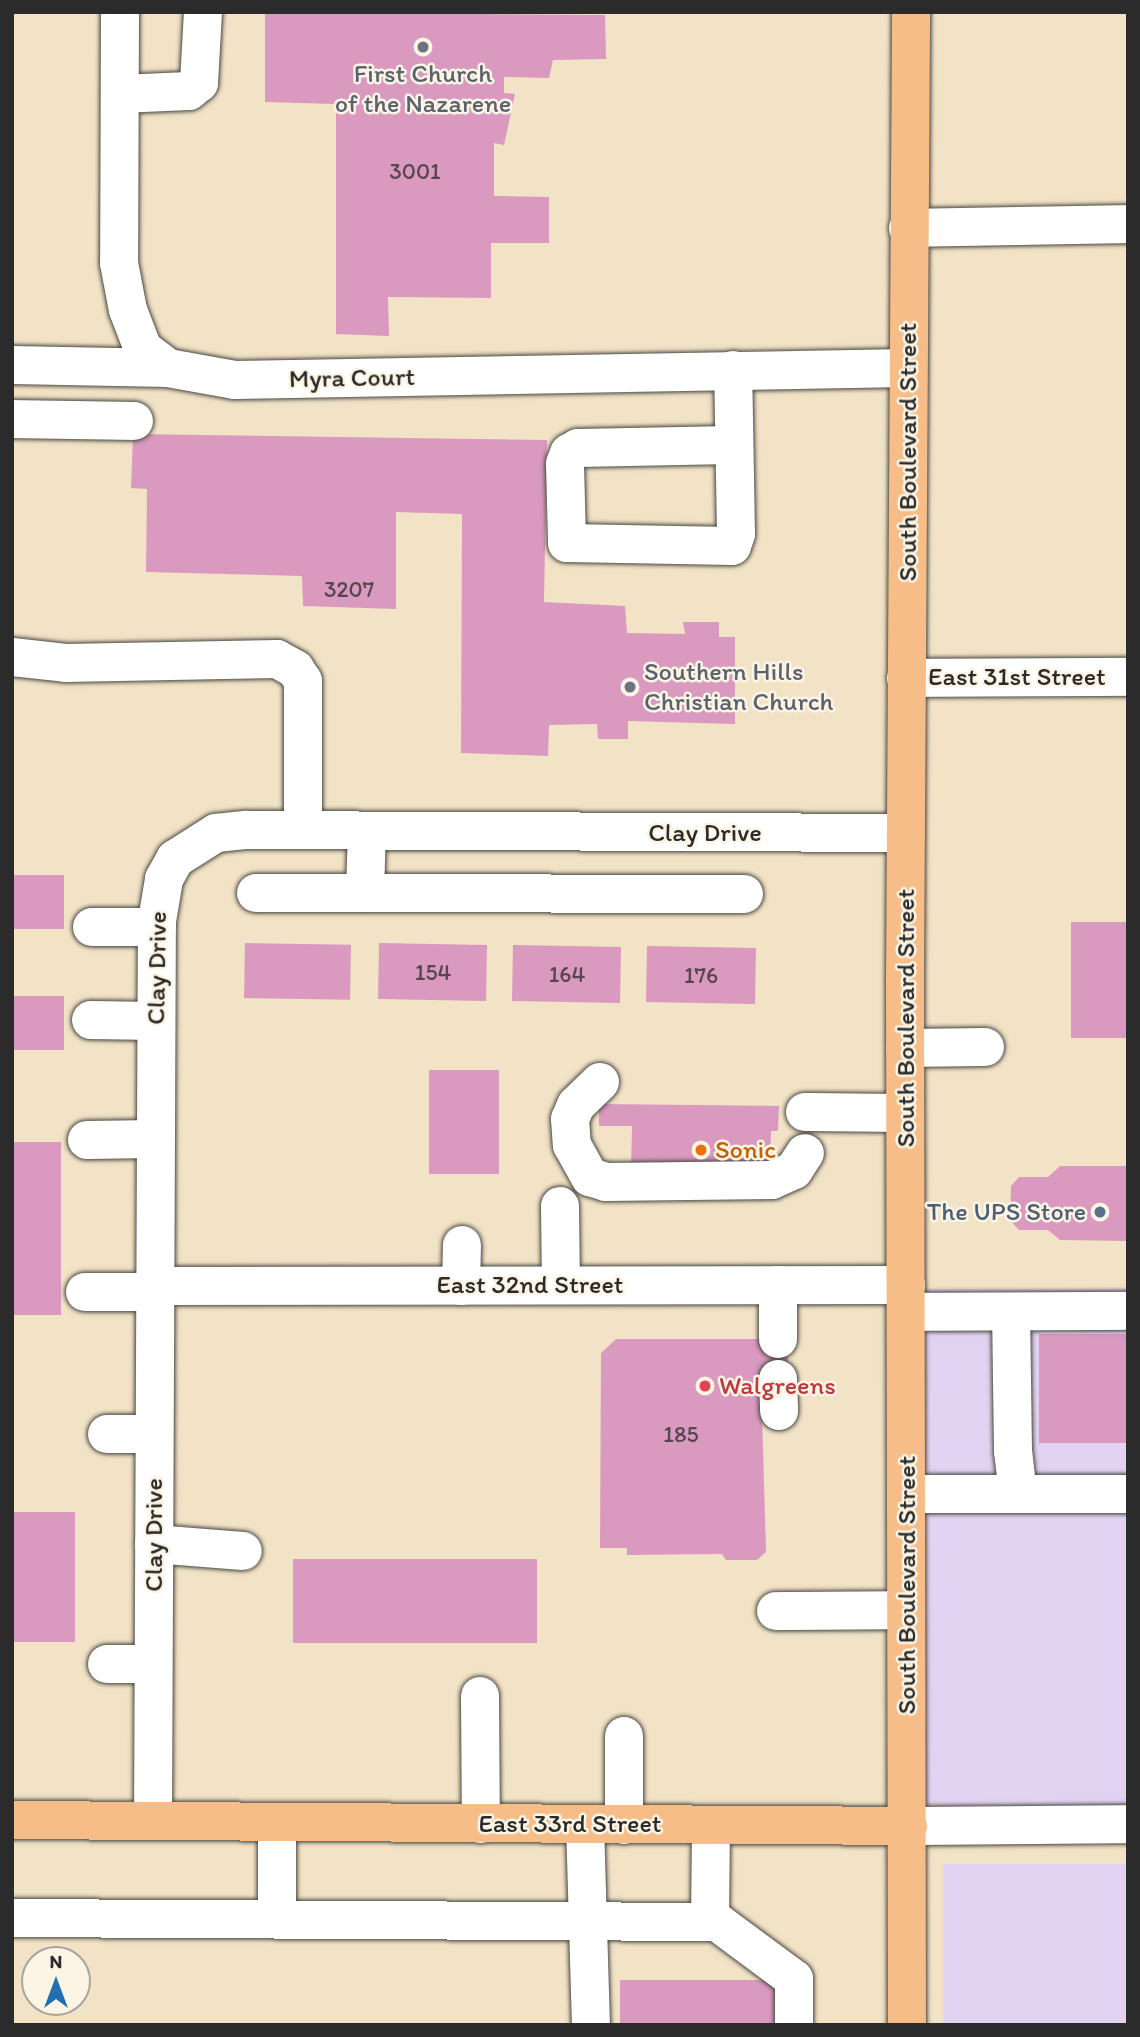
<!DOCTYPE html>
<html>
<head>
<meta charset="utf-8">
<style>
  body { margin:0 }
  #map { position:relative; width:1140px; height:2037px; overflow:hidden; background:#f2e3c6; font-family:Itim,sans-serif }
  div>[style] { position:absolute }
  .built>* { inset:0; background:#e3d3f2; transform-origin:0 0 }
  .building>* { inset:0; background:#da99bf; transform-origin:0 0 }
  .roads { filter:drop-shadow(0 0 2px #494742) drop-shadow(0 0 2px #494742) }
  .minor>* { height:38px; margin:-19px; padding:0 19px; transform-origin:19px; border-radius:19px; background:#fff }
  .major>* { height:38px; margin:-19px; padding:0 19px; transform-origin:19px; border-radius:19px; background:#f7bd88 }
  .dots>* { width:19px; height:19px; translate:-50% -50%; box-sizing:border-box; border:4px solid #fcf5e5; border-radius:50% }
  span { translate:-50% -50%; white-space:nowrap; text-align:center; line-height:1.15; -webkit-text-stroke:5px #fcf5e5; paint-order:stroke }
  .number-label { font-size:23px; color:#574650 }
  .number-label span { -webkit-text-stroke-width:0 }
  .worship-label { font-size:26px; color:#5b616d }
  .left { translate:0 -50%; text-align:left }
  .street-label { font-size:26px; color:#2b2b2b }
  .food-label { font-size:26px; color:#c56008 }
  .service-label { font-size:26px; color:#4e5e75 }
  .right { translate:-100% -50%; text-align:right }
  .health-label { font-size:26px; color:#be3a42 }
  .frame { position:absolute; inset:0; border:14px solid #2b2b2b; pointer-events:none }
  .north { position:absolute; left:21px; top:1946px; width:70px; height:70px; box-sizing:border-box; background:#fcf5e5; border:2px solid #a8a49b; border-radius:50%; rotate:0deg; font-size:19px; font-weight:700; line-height:28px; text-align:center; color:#2b2b2b }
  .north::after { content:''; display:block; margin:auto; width:24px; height:32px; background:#1f6fb2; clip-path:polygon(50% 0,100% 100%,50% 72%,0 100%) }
</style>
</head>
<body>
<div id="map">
  <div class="built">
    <div style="left:1128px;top:1289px;width:516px;height:203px;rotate:90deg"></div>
    <div style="left:1128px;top:1864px;width:161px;height:185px;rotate:90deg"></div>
  </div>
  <div class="building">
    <div style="clip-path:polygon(265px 12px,605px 15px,606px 59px,553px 60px,549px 78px,504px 77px,504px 93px,515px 94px,504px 145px,494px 143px,494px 196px,549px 197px,549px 243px,491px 243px,491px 298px,388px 297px,389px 336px,336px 334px,336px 104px,265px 102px)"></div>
    <div style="clip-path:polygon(133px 434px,547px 440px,544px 602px,625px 606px,627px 633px,685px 634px,683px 622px,719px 622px,719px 637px,735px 637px,735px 724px,628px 721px,628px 739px,598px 739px,597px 724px,549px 725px,548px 756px,461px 753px,462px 514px,396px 512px,396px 609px,303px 606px,302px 576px,146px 572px,147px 489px,131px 488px)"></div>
    <div style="left:13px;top:875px;width:51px;height:54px"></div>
    <div style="left:1128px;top:922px;width:116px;height:57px;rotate:90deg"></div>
    <div style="left:245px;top:943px;width:106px;height:55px;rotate:1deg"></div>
    <div style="left:379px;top:943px;width:108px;height:56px;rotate:1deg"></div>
    <div style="left:513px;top:945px;width:108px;height:56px;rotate:1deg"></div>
    <div style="left:647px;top:946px;width:109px;height:56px;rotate:1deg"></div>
    <div style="left:12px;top:996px;width:52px;height:54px"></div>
    <div style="left:429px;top:1070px;width:70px;height:104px"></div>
    <div style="clip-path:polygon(599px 1104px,779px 1106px,778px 1131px,771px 1131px,770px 1171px,631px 1170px,632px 1126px,599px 1126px)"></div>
    <div style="left:12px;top:1142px;width:49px;height:173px"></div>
    <div style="clip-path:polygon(1060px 1166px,1128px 1166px,1128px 1241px,1060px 1240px,1048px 1230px,1019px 1230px,1010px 1220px,1011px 1186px,1019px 1177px,1048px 1177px)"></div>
    <div style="left:1039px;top:1334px;width:89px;height:109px"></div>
    <div style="clip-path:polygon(616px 1339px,788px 1339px,788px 1379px,761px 1379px,766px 1552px,757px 1560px,726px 1560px,722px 1554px,627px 1555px,627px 1548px,600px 1548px,601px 1353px)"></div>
    <div style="left:12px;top:1512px;width:63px;height:130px"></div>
    <div style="left:293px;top:1559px;width:244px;height:84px"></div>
    <div style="left:620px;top:1980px;width:164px;height:45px"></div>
  </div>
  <div class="roads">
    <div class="minor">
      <div style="left:120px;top:12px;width:251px;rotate:90.2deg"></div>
      <div style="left:119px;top:263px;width:48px;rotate:79.2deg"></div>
      <div style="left:128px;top:310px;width:42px;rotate:69deg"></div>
      <div style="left:143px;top:349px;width:31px;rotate:37deg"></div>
      <div style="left:168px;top:368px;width:68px;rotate:10.2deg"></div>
      <div style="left:235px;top:380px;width:673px;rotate:-1.02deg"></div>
      <div style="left:120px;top:94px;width:69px;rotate:-2.5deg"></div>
      <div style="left:189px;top:91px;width:13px;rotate:-39deg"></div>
      <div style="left:199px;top:83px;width:71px;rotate:-86.8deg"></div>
      <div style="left:908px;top:228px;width:220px;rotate:-1deg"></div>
      <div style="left:12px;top:365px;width:156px;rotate:1.1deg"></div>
      <div style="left:12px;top:419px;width:122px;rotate:0.9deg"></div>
      <div style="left:732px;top:445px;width:154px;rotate:178.9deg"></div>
      <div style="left:578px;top:448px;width:10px;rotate:151deg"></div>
      <div style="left:569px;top:453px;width:12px;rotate:110deg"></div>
      <div style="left:565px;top:464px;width:79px;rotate:88.5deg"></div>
      <div style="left:567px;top:543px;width:165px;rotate:1deg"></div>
      <div style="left:732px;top:546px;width:13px;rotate:-72deg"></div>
      <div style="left:736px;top:534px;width:164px;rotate:-91deg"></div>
      <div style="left:12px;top:657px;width:54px;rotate:6.3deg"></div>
      <div style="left:66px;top:663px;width:211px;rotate:-1.1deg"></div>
      <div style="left:277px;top:659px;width:21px;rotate:29deg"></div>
      <div style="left:295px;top:669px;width:14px;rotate:56deg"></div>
      <div style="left:303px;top:681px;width:149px;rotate:90deg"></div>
      <div style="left:906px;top:678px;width:222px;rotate:-0.3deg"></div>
      <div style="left:256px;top:893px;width:488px;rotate:0.1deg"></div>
      <div style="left:365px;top:893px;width:62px;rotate:-88.2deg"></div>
      <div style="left:92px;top:927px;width:65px"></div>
      <div style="left:91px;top:1020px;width:65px;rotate:0.9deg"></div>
      <div style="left:905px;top:1048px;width:80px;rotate:-0.7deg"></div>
      <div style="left:600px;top:1082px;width:33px;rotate:136deg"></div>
      <div style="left:576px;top:1105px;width:15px;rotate:113deg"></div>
      <div style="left:570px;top:1119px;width:26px;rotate:86deg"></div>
      <div style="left:572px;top:1145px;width:37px;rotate:61deg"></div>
      <div style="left:590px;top:1177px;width:17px;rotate:17deg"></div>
      <div style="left:606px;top:1182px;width:166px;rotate:-0.7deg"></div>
      <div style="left:772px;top:1180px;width:24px;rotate:-24deg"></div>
      <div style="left:794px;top:1170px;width:20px;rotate:-57deg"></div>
      <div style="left:805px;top:1112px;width:100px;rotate:0.6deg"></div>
      <div style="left:87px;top:1140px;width:68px;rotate:-0.8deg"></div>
      <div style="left:560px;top:1206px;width:79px;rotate:89.3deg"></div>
      <div style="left:778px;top:1285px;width:54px;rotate:90deg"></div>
      <div style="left:155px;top:1286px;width:751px;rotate:-0.08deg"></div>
      <div style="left:461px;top:1286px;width:41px;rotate:-88.6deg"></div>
      <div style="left:85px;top:1292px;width:70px"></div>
      <div style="left:906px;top:1312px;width:222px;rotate:-0.3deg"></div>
      <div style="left:778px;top:1379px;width:32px;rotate:88deg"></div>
      <div style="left:107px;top:1434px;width:47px"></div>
      <div style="left:907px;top:1494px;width:111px"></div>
      <div style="left:1018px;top:1494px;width:43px;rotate:-96.6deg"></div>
      <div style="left:1013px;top:1451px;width:139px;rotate:-90.8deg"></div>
      <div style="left:1018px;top:1494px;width:110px"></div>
      <div style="left:154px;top:1544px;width:89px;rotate:4.5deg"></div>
      <div style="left:776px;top:1611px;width:130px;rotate:-0.4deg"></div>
      <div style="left:107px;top:1664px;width:46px"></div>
      <div style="left:480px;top:1696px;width:128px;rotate:89.6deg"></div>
      <div style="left:624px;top:1736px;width:89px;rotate:90deg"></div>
      <div style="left:153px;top:1821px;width:900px;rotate:-89.75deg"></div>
      <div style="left:157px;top:921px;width:43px;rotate:-80.5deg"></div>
      <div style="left:164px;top:879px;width:23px;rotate:-61deg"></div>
      <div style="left:175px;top:859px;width:49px;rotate:-32.4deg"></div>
      <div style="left:216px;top:833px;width:31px;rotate:-6deg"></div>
      <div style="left:247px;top:830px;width:659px;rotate:0.26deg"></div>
      <div style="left:277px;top:1822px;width:97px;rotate:90deg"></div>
      <div style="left:585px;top:1824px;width:201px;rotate:88.3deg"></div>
      <div style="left:908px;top:1826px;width:220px;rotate:-0.5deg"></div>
      <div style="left:12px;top:1918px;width:705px;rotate:0.33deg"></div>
      <div style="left:717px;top:1922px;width:96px;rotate:36.5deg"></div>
      <div style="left:794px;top:1979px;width:46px;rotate:90deg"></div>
      <div style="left:710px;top:1922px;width:97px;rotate:-89.4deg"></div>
    </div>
    <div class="major">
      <div style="left:12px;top:1820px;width:896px;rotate:0.38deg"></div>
      <div style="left:907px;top:2025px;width:1046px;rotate:-90.11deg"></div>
      <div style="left:905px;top:979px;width:967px;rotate:-89.64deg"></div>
    </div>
  </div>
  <div class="dots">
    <div style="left:423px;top:47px;background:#6b7280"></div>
    <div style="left:630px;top:687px;background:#6b7280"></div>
    <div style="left:701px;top:1150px;background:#e8710a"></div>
    <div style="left:1100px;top:1212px;background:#5c6f8a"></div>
    <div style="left:705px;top:1386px;background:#e0444e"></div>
  </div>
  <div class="number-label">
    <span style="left:415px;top:171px">3001</span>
    <span style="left:349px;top:589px">3207</span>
    <span style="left:433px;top:972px">154</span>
    <span style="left:567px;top:974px">164</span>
    <span style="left:701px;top:975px">176</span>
    <span style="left:681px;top:1434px">185</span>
  </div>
  <div class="worship-label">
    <span style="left:423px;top:89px">First Church<br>of the Nazarene</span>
    <span class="left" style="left:644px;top:687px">Southern Hills<br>Christian Church</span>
  </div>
  <div class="street-label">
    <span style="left:352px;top:378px;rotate:-1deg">Myra Court</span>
    <span style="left:908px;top:452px;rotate:-90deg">South Boulevard Street</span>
    <span style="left:1017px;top:677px">East 31st Street</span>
    <span style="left:705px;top:833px">Clay Drive</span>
    <span style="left:157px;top:968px;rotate:-89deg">Clay Drive</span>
    <span style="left:906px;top:1018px;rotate:-90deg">South Boulevard Street</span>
    <span style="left:530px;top:1285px">East 32nd Street</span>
    <span style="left:154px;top:1535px;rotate:-90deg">Clay Drive</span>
    <span style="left:907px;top:1585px;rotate:-90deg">South Boulevard Street</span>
    <span style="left:570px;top:1824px">East 33rd Street</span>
  </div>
  <div class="food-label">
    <span class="left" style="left:715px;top:1150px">Sonic</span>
  </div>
  <div class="service-label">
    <span class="right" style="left:1086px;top:1212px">The UPS Store</span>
  </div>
  <div class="health-label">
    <span class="left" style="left:719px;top:1386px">Walgreens</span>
  </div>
  <div class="frame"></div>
  <div class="north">N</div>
</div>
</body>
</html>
